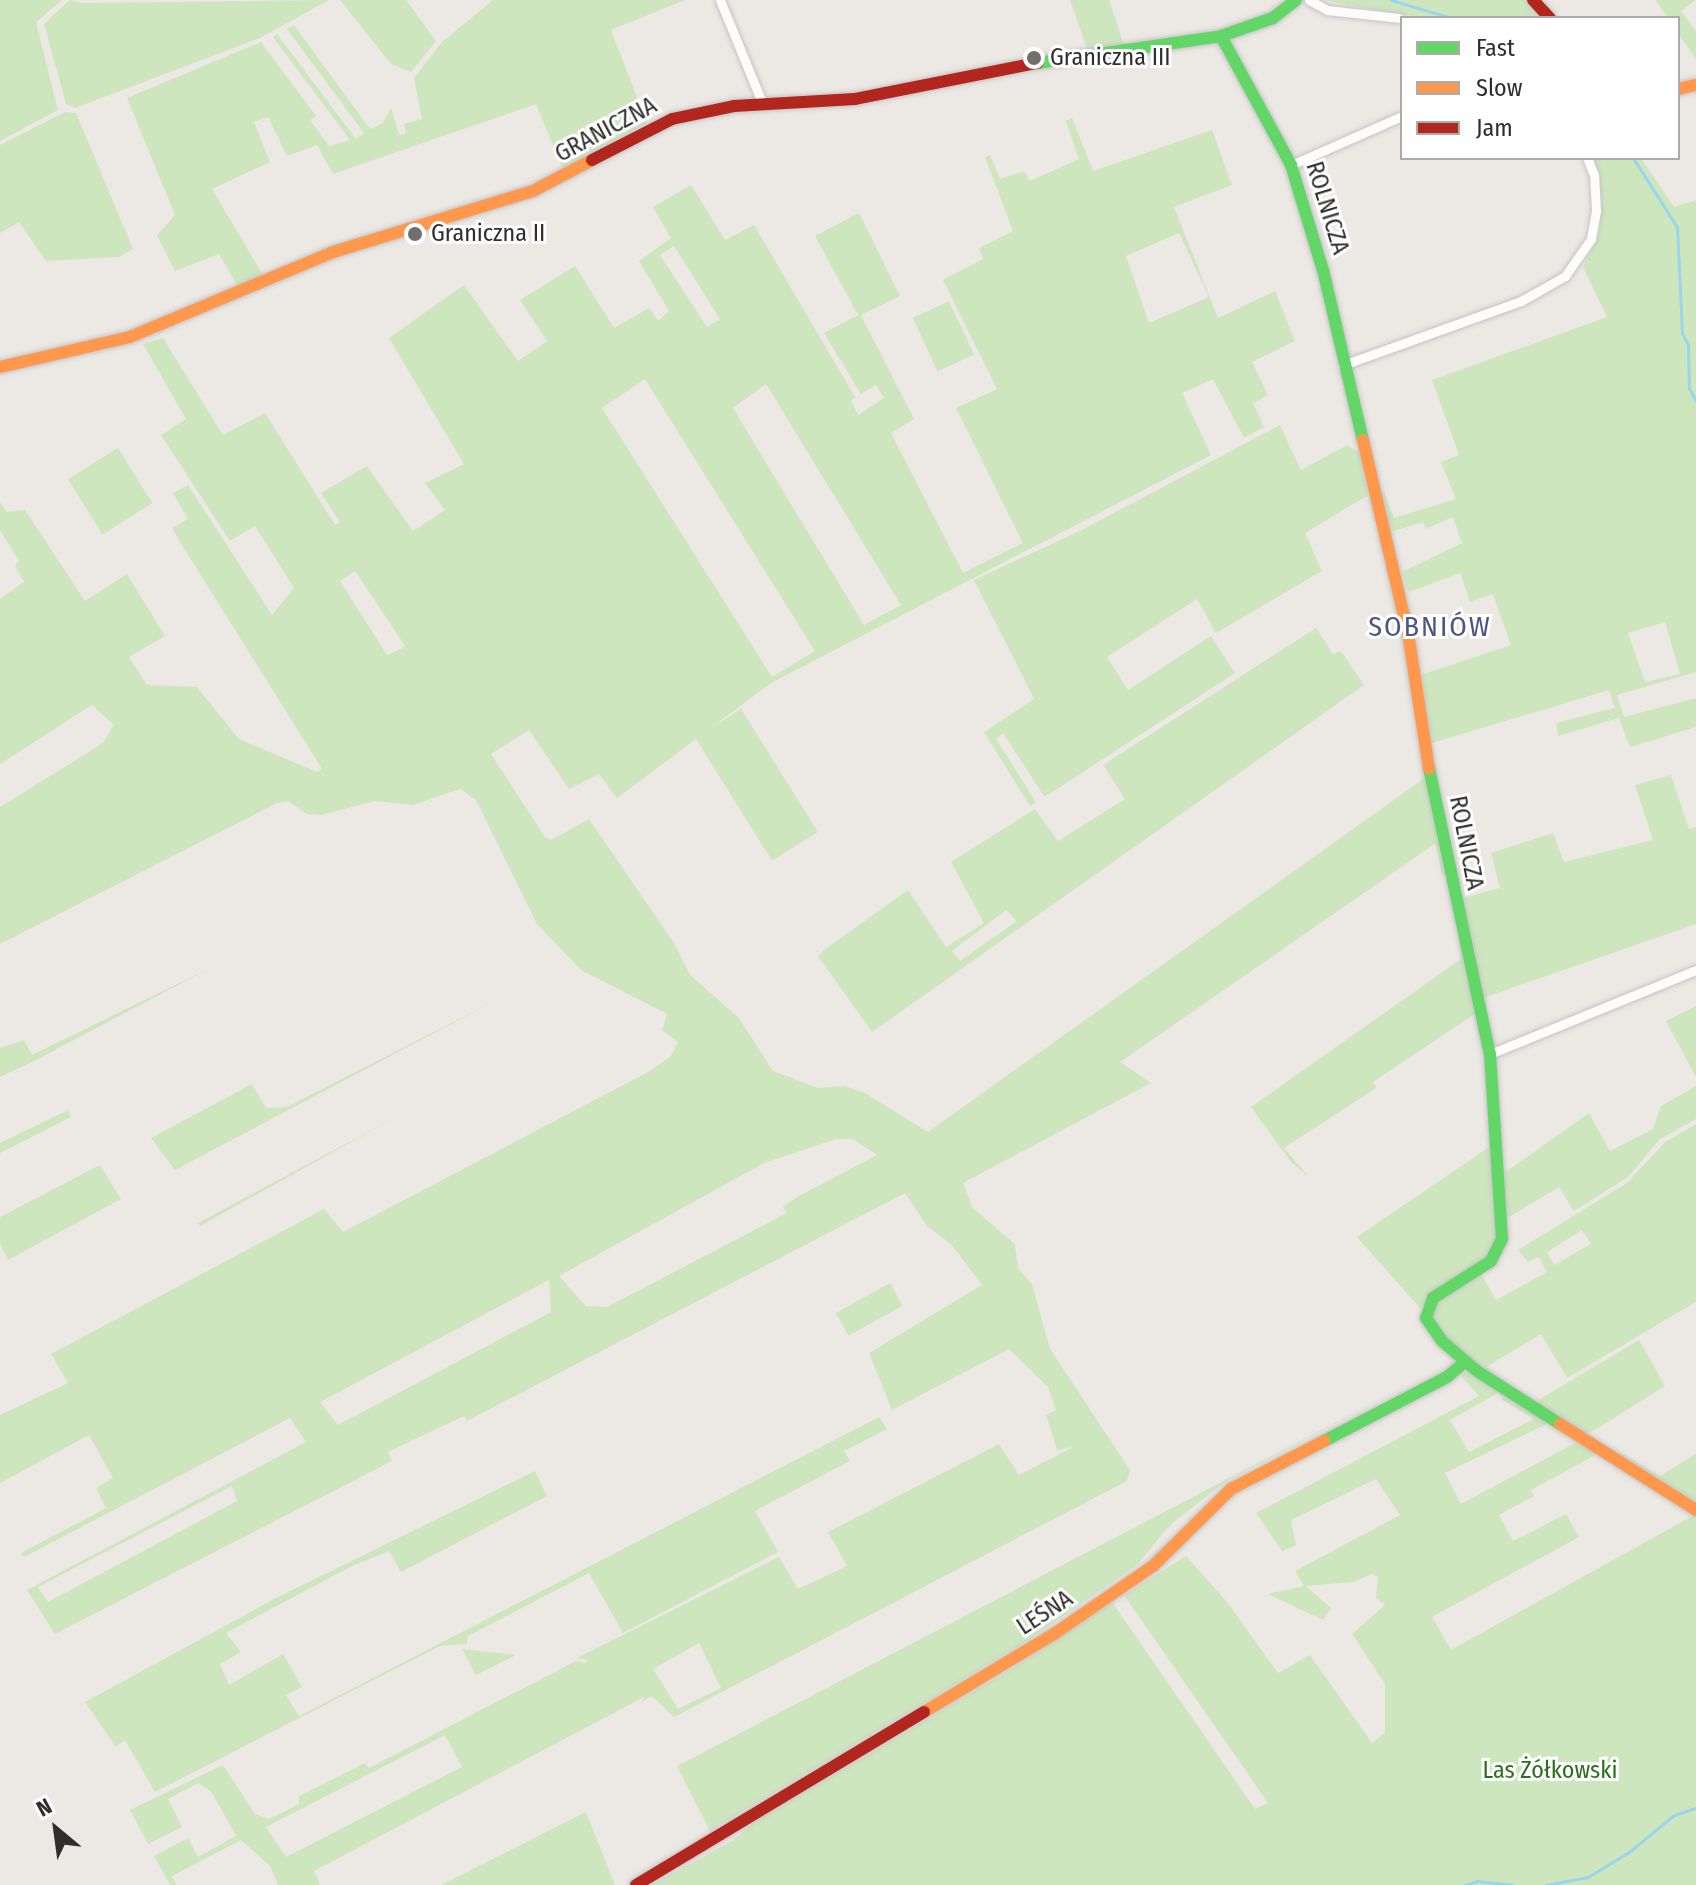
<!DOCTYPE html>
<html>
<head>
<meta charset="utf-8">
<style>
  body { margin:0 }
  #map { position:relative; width:1696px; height:1885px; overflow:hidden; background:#ece8e4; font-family:"Fira Sans Condensed",sans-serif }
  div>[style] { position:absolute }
  .green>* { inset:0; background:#cee6be; transform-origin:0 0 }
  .stream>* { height:3px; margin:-1.5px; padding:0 1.5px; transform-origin:1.5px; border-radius:1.5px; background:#99d6ec }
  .roads { filter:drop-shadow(0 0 2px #c5c4c5) drop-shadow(0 0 2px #c5c4c5) }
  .street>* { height:9px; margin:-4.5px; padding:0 4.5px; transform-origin:4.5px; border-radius:4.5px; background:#fcfcfb }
  .fast>* { height:12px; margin:-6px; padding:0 6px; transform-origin:6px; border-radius:6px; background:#63d668 }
  .slow>* { height:12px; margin:-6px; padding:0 6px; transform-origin:6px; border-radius:6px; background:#ff974d }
  .jam>* { height:12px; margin:-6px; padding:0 6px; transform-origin:6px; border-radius:6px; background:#b3261e }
  .dots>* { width:22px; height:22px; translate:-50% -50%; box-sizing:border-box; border:4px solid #fff; border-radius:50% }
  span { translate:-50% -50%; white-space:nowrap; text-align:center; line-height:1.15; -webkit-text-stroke:6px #fff; paint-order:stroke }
  .poi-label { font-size:24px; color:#2e2e2e }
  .left { translate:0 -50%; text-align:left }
  .street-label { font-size:24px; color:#2e2e2e }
  .park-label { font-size:24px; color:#2c6e1b }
  .quarter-label { font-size:28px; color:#4d5680; letter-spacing:2px }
  .legend { position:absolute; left:1400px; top:16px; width:280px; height:144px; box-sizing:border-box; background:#fff; border:2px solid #ababab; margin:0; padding:10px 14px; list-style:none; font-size:24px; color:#2e2e2e }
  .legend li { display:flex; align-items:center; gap:16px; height:40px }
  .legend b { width:40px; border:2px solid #ababab }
  .north { position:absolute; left:16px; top:1789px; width:80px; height:80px; -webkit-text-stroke:6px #fff; paint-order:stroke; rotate:331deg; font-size:22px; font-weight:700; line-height:32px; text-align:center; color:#2e2e2e }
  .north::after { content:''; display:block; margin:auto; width:28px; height:36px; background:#2e2e2e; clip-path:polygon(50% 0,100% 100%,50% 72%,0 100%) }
</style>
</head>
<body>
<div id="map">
  <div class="green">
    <div style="clip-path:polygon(0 0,62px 0,36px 22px,58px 110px,0 141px)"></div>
    <div style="clip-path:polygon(70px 0,81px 3px,329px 0,260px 38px,75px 108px,66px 104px,44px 24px)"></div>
    <div style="clip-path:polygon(340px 0,406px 0,436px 41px,411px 72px,391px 64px)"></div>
    <div style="clip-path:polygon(493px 0,685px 0,611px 30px,647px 123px,564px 172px,536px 104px,333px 174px,317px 145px,287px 156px,268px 117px,254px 122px,270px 162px,212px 189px,263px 275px,238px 287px,219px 254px,175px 271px,157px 235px,175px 215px,127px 98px,261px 42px,316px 116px,310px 120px,329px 146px,350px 140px,273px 37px,277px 34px,356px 139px,364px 133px,287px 29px,294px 25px,370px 129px,383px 123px,391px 108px,399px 135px,406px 134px,404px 124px,422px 119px,414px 78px,442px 42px)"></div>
    <div style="clip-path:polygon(1070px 0,1109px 0,1124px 45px,1087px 49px)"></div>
    <div style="clip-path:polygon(1323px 0,1526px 0,1544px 18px,1418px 18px)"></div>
    <div style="clip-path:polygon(1655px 0,1696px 0,1681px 11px,1696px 31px,1696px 59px,1678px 33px,1678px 18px,1668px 18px)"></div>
    <div style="clip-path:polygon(65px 112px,76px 113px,133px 249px,119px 257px,46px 261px,19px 222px,0 233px,0 145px)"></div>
    <div style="clip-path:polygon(evenodd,1072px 118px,1093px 171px,1212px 130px,1232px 185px,1174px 207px,1218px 318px,1275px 291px,1295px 341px,1252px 362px,1268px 395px,1253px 403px,1264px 427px,1244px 438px,1213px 379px,1182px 393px,1211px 455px,771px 683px,617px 798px,599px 774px,569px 789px,529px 730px,491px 754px,545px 837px,551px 840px,589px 819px,674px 943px,690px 975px,738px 1017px,773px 1071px,818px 1088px,845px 1086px,865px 1093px,928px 1132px,1426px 777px,1446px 873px,1442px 876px,1436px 843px,1120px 1062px,1151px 1083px,963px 1183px,972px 1207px,1015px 1244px,1018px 1268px,1032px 1284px,1050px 1349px,1130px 1470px,1127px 1481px,674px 1717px,652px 1696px,643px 1701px,644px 1697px,314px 1871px,320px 1885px,278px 1885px,270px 1866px,241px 1840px,172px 1876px,176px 1885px,170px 1885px,154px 1856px,188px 1838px,198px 1857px,236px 1836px,211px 1791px,198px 1783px,168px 1799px,182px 1827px,148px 1844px,130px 1810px,223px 1765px,255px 1814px,269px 1819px,299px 1804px,299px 1796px,365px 1763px,369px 1768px,576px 1661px,585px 1663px,588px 1660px,577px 1658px,779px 1557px,798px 1589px,847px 1566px,828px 1532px,999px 1444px,1019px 1475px,1073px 1447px,1057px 1450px,1046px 1415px,1056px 1410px,1048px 1387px,1009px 1349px,892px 1410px,869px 1353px,982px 1285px,951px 1244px,928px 1227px,905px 1193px,467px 1421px,464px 1416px,388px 1452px,392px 1461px,55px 1634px,27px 1590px,306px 1442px,290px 1418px,24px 1557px,21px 1553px,106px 1508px,96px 1488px,113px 1478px,89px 1435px,0 1483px,0 1415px,68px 1383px,51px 1354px,324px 1209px,343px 1232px,650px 1071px,671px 1056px,678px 1042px,662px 1030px,667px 1014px,581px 970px,537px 924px,476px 800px,460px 789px,413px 805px,374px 801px,322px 815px,307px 814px,288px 801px,277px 803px,0 944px,0 807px,103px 743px,114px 725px,92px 705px,0 764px,0 599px,24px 582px,15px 566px,19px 561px,0 530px,0 502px,7px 512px,25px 510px,85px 601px,127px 574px,165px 636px,129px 657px,147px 685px,197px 687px,239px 739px,317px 772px,322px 769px,180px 542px,172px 528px,188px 519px,173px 493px,188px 485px,272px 615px,294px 588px,255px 526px,230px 541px,161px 435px,186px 419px,143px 344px,163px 338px,223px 435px,265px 413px,335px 525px,340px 522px,321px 493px,367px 466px,413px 531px,445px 510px,425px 483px,464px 464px,389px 338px,464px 285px,518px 361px,547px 341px,520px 300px,575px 266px,614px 328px,649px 308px,658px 321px,669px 311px,639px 261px,671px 238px,653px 207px,691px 185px,725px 240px,754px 225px,855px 397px,851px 401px,858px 415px,884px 398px,876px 385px,861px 394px,824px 333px,858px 315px,815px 236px,859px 213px,900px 296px,861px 315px,914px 419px,891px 433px,963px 573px,1023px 543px,956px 408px,997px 389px,943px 280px,983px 259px,979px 248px,1013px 231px,985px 157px,990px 155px,1000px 179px,1024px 171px,1030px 181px,1079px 159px,1066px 121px,1072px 118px,1179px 233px,1209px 297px,1149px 323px,1126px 256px,1179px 233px,1072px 118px,674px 246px,720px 319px,707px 327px,660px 255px,674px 246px,1072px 118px,645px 379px,815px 651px,772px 677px,602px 408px,645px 379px,1072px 118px,766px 384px,901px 605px,864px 625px,733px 408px,766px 384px,1072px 118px,355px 571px,405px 646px,405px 647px,387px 655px,340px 581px,355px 571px,1072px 118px,836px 1139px,853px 1139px,877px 1155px,797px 1197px,783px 1207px,787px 1213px,607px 1307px,586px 1306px,559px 1276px,764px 1163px,836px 1139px,1072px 118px,549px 1280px,551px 1312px,338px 1425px,320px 1402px,549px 1280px,1072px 118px,232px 1486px,237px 1501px,48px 1602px,38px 1587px,232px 1486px,1072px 118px,699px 1643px,721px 1688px,678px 1709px,653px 1669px,699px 1643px,1072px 118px,445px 1735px,462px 1767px,286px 1857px,266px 1827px,445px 1735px)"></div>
    <div style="clip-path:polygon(evenodd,1592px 158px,1641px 158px,1674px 207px,1696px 200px,1696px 672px,1617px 695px,1624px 717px,1696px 698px,1696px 727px,1630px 747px,1619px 718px,1558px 736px,1556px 723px,1615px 708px,1609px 690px,1432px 743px,1418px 676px,1511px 645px,1493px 594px,1470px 602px,1460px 573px,1409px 592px,1402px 572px,1462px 543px,1453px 517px,1426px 529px,1423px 522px,1388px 533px,1378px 492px,1384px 492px,1394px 518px,1456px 499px,1441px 462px,1459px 455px,1432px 380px,1607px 317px,1583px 267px,1599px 235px,1602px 198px,1592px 158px,1665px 622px,1680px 674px,1645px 682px,1628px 633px,1665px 622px)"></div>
    <div style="left:949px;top:301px;width:59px;height:40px;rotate:65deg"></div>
    <div style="clip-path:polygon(1280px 425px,1301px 470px,1347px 445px,1360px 454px,1368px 495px,1305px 533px,1322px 571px,1216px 633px,1197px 599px,1107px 657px,1128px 690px,1211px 636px,1235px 673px,1051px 793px,1044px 796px,1003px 733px,996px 739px,1036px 802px,1030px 806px,984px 732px,1034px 699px,974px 580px,1082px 530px)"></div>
    <div style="left:118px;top:448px;width:65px;height:59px;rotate:58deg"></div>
    <div style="clip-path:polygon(evenodd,1316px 628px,1333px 654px,1341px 651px,1364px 685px,872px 1032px,818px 956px,824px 950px,908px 890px,946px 947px,984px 923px,951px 862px,1035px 809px,1058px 841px,1125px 799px,1103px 765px,1316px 628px,1006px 910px,1017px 921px,960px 961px,952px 951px,1006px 910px)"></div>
    <div style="left:741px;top:709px;width:145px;height:54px;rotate:58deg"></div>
    <div style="clip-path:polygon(1671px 775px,1689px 829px,1696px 827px,1696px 924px,1483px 998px,1458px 899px,1500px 888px,1491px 853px,1553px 833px,1564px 862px,1653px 840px,1635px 785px)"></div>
    <div style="clip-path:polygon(1456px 913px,1476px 1013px,1373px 1082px,1376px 1088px,1284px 1148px,1308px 1176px,1291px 1162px,1251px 1107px,1461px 959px)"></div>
    <div style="clip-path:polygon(212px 967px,34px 1061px,0 1077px,0 1048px,24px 1040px,32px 1055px)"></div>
    <div style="clip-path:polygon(504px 996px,175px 1170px,151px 1138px,252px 1084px,266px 1108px,287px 1107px)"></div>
    <div style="clip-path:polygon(1696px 1006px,1696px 1077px,1666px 1021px)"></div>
    <div style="clip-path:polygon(1696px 1086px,1696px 1119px,1660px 1139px,1628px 1177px,1574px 1211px,1559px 1187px,1507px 1218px,1500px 1176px,1589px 1113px,1610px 1151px,1653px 1129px,1661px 1106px)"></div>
    <div style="clip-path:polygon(68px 1110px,71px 1117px,0 1153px,0 1143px)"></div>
    <div style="clip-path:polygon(396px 1117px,200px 1226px,198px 1223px)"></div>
    <div style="clip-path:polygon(evenodd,1696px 1124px,1696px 1302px,1567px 1378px,1541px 1334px,1486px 1367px,1524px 1397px,1445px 1340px,1433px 1321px,1435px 1303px,1481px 1274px,1496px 1300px,1547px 1272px,1538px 1257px,1528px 1262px,1518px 1250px,1627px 1183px,1665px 1142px,1696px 1124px,1582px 1230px,1591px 1244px,1554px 1265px,1547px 1252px,1582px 1230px)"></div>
    <div style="clip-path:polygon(1492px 1145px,1500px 1233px,1488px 1256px,1420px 1308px,1357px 1237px)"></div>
    <div style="clip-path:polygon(100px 1165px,121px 1199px,8px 1260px,0 1243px,0 1217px)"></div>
    <div style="left:890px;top:1283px;width:26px;height:62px;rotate:61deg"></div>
    <div style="clip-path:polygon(1639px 1340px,1665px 1386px,1595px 1430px,1584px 1434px,1535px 1402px)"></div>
    <div style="clip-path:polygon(1450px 1363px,1228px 1480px,1171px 1524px,1137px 1565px,1030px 1639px,710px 1831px,677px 1766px)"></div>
    <div style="clip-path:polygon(1466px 1372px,1480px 1376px,1498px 1393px,1450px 1420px,1469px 1452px,1534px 1419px,1501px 1399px,1506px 1395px,1549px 1423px,1445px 1473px,1461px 1504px,1579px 1441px,1599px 1453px,1531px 1490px,1534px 1496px,1499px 1515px,1513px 1541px,1566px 1514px,1579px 1537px,1432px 1617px,1451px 1650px,1696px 1514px,1696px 1885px,652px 1885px,732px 1841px,756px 1821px,1020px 1664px,1112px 1602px,1255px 1809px,1268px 1803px,1124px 1595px,1186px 1556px,1227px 1602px,1278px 1673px,1310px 1655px,1372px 1743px,1385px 1733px,1385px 1684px,1352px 1634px,1385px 1605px,1376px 1598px,1378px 1577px,1371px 1574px,1354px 1582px,1306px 1586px,1331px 1608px,1323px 1620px,1268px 1594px,1304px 1586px,1295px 1571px,1400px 1515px,1376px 1479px,1291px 1520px,1296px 1545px,1282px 1551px,1256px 1513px,1479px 1396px,1461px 1376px)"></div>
    <div style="clip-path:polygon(879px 1417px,887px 1429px,844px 1451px,850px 1461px,755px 1511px,778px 1552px,623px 1633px,589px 1573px,468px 1636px,467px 1644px,440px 1646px,155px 1792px,125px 1740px,116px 1747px,85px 1702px,276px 1598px,535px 1471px,547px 1496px,401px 1572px,389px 1551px,352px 1566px,226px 1633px,241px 1652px,220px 1664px,229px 1685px,283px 1654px,302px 1687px,286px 1695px,299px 1716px)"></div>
    <div style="clip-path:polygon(1620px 1452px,1660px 1476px,1696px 1454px,1696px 1504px,1617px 1456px)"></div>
    <div style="clip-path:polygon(462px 1649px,516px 1655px,476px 1675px)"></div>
    <div style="clip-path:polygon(586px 1812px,615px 1885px,441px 1885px)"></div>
  </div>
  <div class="stream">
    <div style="left:1391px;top:0;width:64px;rotate:16.4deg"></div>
    <div style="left:1633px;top:158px;width:82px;rotate:57.5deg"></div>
    <div style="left:1677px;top:227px;width:106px;rotate:87.3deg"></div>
    <div style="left:1682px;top:333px;width:13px;rotate:63deg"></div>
    <div style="left:1688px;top:345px;width:43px;rotate:88.7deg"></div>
    <div style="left:1689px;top:388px;width:15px;rotate:62deg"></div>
    <div style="left:1465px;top:1885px;width:13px;rotate:-18deg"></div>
    <div style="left:1477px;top:1881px;width:36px;rotate:6deg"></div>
    <div style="left:1546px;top:1885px;width:43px;rotate:-10.8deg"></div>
    <div style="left:1588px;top:1877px;width:48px;rotate:-31.4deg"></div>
    <div style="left:1629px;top:1852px;width:58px;rotate:-39.4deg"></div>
    <div style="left:1674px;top:1815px;width:23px;rotate:-18deg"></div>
  </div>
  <div class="roads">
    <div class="street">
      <div style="left:720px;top:0;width:113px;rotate:67.7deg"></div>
      <div style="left:1309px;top:0;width:21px;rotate:29deg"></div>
      <div style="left:1327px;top:10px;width:72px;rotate:6.3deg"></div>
      <div style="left:1291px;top:165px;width:121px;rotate:-23.8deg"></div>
      <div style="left:1343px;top:365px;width:189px;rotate:-19.8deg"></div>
      <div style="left:1521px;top:301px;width:51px;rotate:-29.6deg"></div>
      <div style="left:1565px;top:276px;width:45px;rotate:-54.9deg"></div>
      <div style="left:1591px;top:239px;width:28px;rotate:-80deg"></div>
      <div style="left:1596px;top:211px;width:36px;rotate:-93deg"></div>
      <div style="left:1594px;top:175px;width:18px;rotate:-112deg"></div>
      <div style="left:1490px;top:1054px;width:222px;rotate:-22.2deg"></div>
    </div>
    <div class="fast">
      <div style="left:1221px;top:36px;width:147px;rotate:61.5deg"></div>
      <div style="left:1291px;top:165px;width:110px;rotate:73.1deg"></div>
      <div style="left:1323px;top:270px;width:175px;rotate:76.8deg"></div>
      <div style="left:1037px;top:63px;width:186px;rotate:-8.3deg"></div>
      <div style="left:1221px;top:36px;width:55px;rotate:-19.1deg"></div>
      <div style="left:1273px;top:18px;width:29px;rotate:-38deg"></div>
      <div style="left:1429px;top:768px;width:292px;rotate:78deg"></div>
      <div style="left:1490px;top:1054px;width:185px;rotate:86.3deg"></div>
      <div style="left:1502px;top:1239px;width:25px;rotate:117deg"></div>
      <div style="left:1491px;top:1261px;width:69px;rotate:147.5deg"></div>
      <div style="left:1433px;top:1298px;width:21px;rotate:109deg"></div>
      <div style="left:1426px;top:1318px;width:28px;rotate:55deg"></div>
      <div style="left:1442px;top:1341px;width:46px;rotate:40.6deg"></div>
      <div style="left:1477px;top:1371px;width:98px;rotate:32.6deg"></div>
      <div style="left:1324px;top:1441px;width:139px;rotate:-27.5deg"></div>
      <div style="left:1447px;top:1377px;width:23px;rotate:-40deg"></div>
    </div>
    <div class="slow">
      <div style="left:1678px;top:89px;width:18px;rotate:-13deg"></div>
      <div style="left:0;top:367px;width:133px;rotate:-13deg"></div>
      <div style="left:130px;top:337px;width:220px;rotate:-22.7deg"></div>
      <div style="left:333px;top:252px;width:209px;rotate:-17deg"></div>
      <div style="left:533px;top:191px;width:67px;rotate:-27.7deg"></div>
      <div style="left:1363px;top:440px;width:198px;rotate:76.9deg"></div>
      <div style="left:1408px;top:633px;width:137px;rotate:81.2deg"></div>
      <div style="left:1560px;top:1424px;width:161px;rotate:32.3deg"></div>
      <div style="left:924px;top:1712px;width:152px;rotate:-31deg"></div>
      <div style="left:1054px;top:1634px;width:120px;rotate:-34.5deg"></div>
      <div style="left:1153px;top:1566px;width:110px;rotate:-44.6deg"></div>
      <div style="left:1231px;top:1489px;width:105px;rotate:-27.3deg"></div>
    </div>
    <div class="jam">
      <div style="left:1533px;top:0;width:25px;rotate:47deg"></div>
      <div style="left:592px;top:160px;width:90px;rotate:-27.1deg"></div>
      <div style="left:672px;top:119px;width:63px;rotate:-11.8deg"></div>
      <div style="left:734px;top:106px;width:121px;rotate:-3.3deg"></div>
      <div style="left:855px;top:99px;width:186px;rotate:-11.2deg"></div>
      <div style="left:636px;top:1885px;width:336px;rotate:-31deg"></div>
    </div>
  </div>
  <div class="dots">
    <div style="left:1034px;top:58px;background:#706f6e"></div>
    <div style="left:415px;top:234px;background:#706f6e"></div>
  </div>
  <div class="poi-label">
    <span class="left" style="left:1050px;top:58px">Graniczna III</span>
    <span class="left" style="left:431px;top:234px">Graniczna II</span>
  </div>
  <div class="street-label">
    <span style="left:606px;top:130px;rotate:-28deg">GRANICZNA</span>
    <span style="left:1327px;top:208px;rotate:73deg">ROLNICZA</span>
    <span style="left:1466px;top:843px;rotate:79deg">ROLNICZA</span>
    <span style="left:1045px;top:1613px;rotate:-33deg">LEŚNA</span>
  </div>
  <div class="park-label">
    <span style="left:1550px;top:1771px">Las Żółkowski</span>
  </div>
  <div class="quarter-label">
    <span style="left:1430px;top:627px">SOBNIÓW</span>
  </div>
  <ul class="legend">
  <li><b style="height:10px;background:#63d668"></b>Fast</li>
  <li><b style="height:10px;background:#ff974d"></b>Slow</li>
  <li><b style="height:10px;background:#b3261e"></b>Jam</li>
  </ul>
  <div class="north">N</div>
</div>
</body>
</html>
